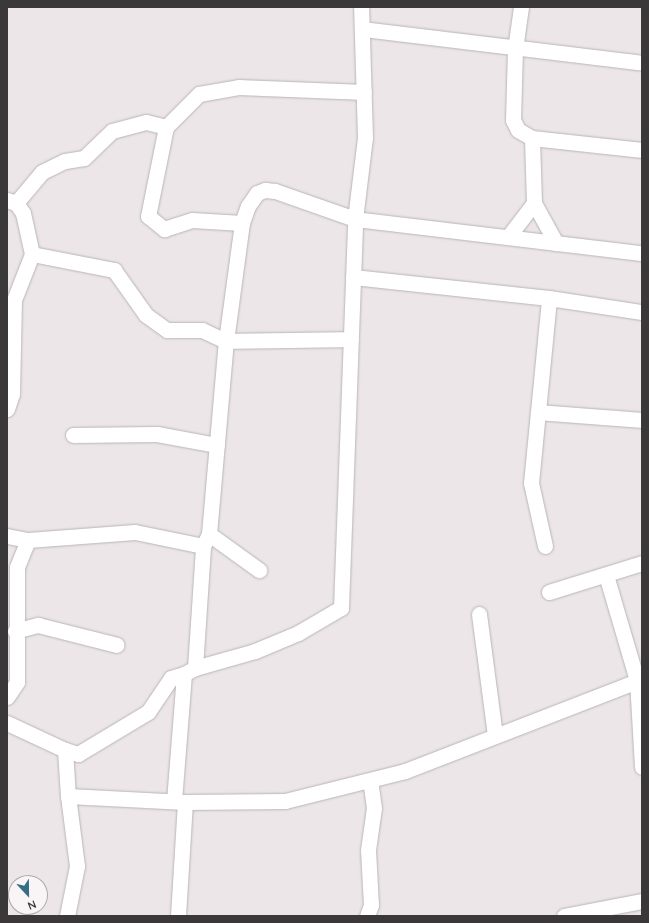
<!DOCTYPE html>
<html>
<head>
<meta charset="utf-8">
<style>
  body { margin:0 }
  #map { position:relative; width:649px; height:923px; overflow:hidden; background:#ece6e8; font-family:Quicksand,sans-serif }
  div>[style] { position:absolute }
  .roads { filter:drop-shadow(0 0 1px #bab4b6) drop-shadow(0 0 1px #bab4b6) }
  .minor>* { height:15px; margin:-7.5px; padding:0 7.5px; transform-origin:7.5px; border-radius:7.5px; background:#fff }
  span { translate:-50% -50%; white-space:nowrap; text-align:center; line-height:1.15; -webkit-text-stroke:3px #f9f4f5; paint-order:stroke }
  .frame { position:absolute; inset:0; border:8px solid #3a3838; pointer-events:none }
  .north { position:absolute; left:8px; top:875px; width:40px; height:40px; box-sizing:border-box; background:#f9f4f5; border:1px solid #ada9a9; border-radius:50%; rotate:158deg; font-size:11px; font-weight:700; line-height:16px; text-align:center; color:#3a3838 }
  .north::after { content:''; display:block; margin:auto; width:14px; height:18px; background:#356d87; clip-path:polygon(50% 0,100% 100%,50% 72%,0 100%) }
</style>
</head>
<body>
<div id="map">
  <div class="roads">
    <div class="minor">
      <div style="left:521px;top:7px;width:42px;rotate:98.1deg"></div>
      <div style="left:515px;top:49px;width:71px;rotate:91.6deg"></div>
      <div style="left:513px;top:120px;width:11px;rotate:63deg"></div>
      <div style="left:518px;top:130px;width:16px;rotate:30deg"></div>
      <div style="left:532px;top:138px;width:111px;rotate:6.2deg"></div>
      <div style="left:363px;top:29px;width:281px;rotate:6.9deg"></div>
      <div style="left:166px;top:127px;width:91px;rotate:101.4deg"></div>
      <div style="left:148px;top:216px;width:21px;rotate:39deg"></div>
      <div style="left:164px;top:229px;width:29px;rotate:-18deg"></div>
      <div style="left:192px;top:220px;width:50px;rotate:3.4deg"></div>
      <div style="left:7px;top:200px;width:9px;rotate:18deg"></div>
      <div style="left:16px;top:203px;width:40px;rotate:-50deg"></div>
      <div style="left:42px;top:172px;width:25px;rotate:-26deg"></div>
      <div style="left:65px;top:161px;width:19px;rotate:-9deg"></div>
      <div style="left:84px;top:158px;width:39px;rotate:-44deg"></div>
      <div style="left:112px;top:131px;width:35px;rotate:-15deg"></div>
      <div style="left:146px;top:122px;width:21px;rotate:14deg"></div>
      <div style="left:166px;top:127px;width:47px;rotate:-45deg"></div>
      <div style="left:199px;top:94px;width:41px;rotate:-9.9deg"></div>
      <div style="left:239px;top:87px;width:125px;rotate:2.3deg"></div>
      <div style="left:534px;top:203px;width:46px;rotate:61.2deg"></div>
      <div style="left:508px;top:237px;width:43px;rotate:-52.6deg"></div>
      <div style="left:534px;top:203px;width:65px;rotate:-91.8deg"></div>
      <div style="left:32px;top:254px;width:84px;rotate:11deg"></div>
      <div style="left:114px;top:270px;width:55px;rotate:54.6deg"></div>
      <div style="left:146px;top:315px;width:26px;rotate:36deg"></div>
      <div style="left:167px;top:330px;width:35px"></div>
      <div style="left:202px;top:330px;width:26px;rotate:25deg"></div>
      <div style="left:226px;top:341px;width:125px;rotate:-0.9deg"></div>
      <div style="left:353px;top:277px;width:197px;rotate:6.1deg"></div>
      <div style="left:549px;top:298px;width:94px;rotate:8.6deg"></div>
      <div style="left:7px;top:409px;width:16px;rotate:-72deg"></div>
      <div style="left:12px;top:394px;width:94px;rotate:-88.8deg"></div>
      <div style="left:14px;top:300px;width:49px;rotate:-68.6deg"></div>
      <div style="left:32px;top:254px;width:42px;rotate:-102.4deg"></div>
      <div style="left:23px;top:213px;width:12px;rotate:-125deg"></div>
      <div style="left:538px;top:412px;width:104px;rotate:4.4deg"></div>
      <div style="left:73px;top:435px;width:84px;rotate:-0.7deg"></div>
      <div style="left:157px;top:434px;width:61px;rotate:10.4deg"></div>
      <div style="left:209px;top:534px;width:194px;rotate:-85deg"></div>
      <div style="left:226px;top:341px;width:119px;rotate:-82.3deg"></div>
      <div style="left:242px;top:223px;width:18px;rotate:-71deg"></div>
      <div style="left:248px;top:206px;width:16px;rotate:-55deg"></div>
      <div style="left:257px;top:193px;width:9px;rotate:-21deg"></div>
      <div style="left:265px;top:190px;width:10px;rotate:6deg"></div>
      <div style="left:275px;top:191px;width:85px;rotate:19.3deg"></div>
      <div style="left:355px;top:219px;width:289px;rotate:6.8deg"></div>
      <div style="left:7px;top:536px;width:21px;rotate:11deg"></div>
      <div style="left:28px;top:540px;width:107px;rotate:-4.3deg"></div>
      <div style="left:135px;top:532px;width:69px;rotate:11.6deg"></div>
      <div style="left:545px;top:546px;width:65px;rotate:-102.5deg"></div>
      <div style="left:531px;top:483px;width:186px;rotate:-84.4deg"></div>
      <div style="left:606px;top:575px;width:109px;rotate:73.6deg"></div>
      <div style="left:637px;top:680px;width:87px;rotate:86.7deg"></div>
      <div style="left:549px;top:592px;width:97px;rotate:-17.3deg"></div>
      <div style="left:479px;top:614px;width:122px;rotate:82.5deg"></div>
      <div style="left:15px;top:631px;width:24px;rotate:-15deg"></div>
      <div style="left:38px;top:625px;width:81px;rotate:14.2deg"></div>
      <div style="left:195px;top:668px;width:62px;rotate:-15.8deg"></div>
      <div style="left:255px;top:651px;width:47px;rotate:-22.7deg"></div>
      <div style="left:298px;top:633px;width:50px;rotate:-30.2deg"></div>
      <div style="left:341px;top:608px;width:389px;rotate:-87.9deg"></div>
      <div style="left:355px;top:219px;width:82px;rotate:-83deg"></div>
      <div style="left:365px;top:138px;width:131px;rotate:-91.7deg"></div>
      <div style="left:7px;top:697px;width:18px;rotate:-56deg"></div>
      <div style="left:17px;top:682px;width:115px;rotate:-90deg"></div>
      <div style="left:17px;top:567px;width:29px;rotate:-68deg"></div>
      <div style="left:7px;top:723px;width:64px;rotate:25deg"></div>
      <div style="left:65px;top:750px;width:46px;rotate:86.3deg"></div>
      <div style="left:68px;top:796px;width:117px;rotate:2.9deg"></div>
      <div style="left:185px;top:802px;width:100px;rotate:-0.6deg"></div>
      <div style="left:285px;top:801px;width:124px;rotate:-14deg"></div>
      <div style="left:405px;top:771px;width:254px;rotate:-21.2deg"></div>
      <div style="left:65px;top:750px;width:14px;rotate:17deg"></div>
      <div style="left:78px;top:754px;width:82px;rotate:-31deg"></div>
      <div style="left:148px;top:712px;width:41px;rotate:-55.9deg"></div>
      <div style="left:171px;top:678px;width:14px;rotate:-17deg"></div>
      <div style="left:174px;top:801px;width:127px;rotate:-85.5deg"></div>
      <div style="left:184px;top:674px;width:13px;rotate:-29deg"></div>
      <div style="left:195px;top:668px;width:122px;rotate:-86.2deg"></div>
      <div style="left:203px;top:546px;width:13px;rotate:-63deg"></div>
      <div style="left:209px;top:534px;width:62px;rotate:35.8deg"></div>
      <div style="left:67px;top:916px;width:51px;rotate:-78.7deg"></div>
      <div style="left:77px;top:866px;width:71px;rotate:-97.3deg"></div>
      <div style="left:178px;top:916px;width:114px;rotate:-86.5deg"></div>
      <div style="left:367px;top:916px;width:12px;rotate:-70deg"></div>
      <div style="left:371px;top:905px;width:55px;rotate:-93.1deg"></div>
      <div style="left:368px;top:850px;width:42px;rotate:-81.9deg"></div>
      <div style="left:374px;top:808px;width:27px;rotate:-98deg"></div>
      <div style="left:564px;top:916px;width:79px;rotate:-10.9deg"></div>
    </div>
  </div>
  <div class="frame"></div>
  <div class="north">N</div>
</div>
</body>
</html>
